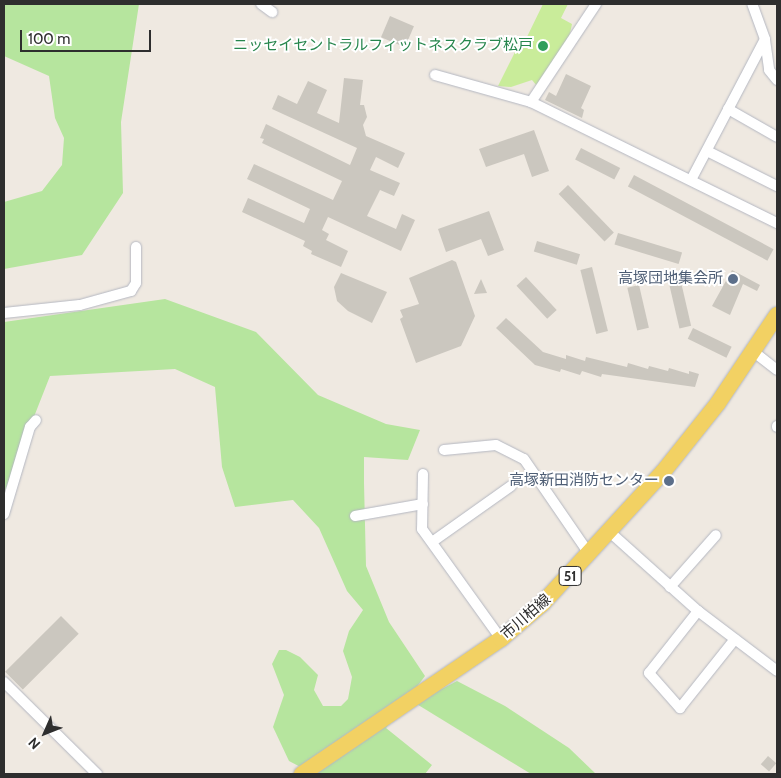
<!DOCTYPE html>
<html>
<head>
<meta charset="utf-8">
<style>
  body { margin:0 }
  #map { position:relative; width:781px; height:778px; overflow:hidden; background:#efe9e1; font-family:Cabin,"Noto Sans JP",sans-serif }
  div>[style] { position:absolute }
  .green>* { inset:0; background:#b6e59e }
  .pitch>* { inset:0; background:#c9ec9a }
  .building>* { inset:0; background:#cbc7bf; transform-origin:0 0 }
  .roads { filter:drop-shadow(0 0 1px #b4b7c1) drop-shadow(0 0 1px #b4b7c1) }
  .street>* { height:10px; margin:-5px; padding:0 5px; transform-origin:5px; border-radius:5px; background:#fff }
  .primary>* { height:16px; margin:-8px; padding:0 8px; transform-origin:8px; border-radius:8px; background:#f2d163 }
  .dots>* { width:14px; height:14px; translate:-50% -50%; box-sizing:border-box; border:2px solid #fff; border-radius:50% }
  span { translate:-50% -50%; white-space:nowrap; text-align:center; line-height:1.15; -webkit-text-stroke:4px #fff; paint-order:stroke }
  .shield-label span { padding:1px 4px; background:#fff; border:1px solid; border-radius:4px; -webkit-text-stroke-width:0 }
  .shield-label { font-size:14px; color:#2e2e2e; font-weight:700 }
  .leisure-label { font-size:15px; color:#27864d }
  .right { translate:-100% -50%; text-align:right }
  .service-label { font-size:15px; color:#4e5e75 }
  .street-label { font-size:15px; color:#2e2e2e }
  .frame { position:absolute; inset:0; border:5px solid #2e2e2e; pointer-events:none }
  .north { position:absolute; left:20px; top:708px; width:50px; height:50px; -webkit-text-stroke:4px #fff; paint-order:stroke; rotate:226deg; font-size:14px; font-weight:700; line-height:20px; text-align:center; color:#2e2e2e }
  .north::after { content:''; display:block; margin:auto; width:18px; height:22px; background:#2e2e2e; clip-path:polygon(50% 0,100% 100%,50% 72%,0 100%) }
  .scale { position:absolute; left:20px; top:30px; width:131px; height:22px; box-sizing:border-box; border:2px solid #2e2e2e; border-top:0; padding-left:6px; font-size:15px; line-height:18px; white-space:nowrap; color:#2e2e2e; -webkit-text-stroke:4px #fff; paint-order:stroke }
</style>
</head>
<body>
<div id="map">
  <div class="green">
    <div style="clip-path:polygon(4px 4px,139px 4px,121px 122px,123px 193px,82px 255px,4px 269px,4px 202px,42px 191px,62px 165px,64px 138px,55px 118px,49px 76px,4px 56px)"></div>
    <div style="clip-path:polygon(165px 299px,256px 332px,318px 395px,386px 424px,420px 430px,408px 460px,364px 457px,364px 483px,366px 566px,389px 622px,425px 676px,386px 728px,432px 765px,425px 774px,314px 774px,289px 761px,273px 727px,284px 695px,272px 664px,279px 650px,286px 650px,300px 657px,318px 675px,314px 690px,323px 706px,341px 706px,348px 699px,352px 677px,343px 651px,349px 631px,363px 610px,347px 591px,319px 528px,293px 500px,235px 507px,222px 467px,215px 387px,175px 369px,50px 376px,4px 493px,4px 322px)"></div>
    <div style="clip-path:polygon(457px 681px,505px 706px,569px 748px,596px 774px,531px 774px,415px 703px)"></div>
  </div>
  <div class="pitch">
    <div style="clip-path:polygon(543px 4px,568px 4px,561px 18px,572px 24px,567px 47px,537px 86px,532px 80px,511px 87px,498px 86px,520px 42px,524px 43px)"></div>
  </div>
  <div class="building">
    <div style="left:390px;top:16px;width:26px;height:23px;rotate:23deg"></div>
    <div style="clip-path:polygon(566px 74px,591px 86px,581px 108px,584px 110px,582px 118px,545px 100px,549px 92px,556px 96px)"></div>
    <div style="clip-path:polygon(344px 78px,363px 80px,360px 105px,364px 105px,367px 117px,363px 125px,366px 136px,405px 153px,398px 168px,376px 157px,370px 170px,400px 183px,394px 196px,380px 190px,367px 216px,396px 229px,402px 214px,415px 220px,401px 251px,328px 217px,322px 230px,329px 234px,326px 240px,348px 251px,341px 267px,311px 254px,312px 251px,303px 246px,305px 241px,242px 212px,248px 198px,304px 223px,310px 209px,247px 179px,254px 164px,333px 200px,342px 181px,262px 143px,264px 139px,260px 138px,266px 124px,350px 165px,357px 148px,272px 109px,278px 95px,297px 104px,308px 81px,327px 90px,317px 113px,339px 123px)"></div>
    <div style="clip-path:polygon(534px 130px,549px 171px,532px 177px,524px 154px,486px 167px,479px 149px)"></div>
    <div style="left:581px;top:148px;width:44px;height:13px;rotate:27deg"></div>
    <div style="left:634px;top:175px;width:158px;height:13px;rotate:28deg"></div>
    <div style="left:568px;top:185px;width:66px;height:13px;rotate:46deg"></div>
    <div style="clip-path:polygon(489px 211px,504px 250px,488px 256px,481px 239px,446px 252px,438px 229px)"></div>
    <div style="left:618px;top:233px;width:67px;height:12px;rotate:17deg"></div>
    <div style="left:537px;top:241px;width:45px;height:11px;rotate:17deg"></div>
    <div style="clip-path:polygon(452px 260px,456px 262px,475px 316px,461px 346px,416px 363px,400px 319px,403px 317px,400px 310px,419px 304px,409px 278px)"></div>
    <div style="left:592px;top:267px;width:66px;height:12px;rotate:76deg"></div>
    <div style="clip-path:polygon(732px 270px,760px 285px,757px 291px,743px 284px,730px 315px,712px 306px)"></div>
    <div style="clip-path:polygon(341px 273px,387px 292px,372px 323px,348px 311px,337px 301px,334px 287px)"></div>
    <div style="left:526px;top:277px;width:45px;height:13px;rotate:47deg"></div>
    <div style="clip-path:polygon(481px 279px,487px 293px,474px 294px)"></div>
    <div style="left:681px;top:282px;width:45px;height:12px;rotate:77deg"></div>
    <div style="left:639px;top:285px;width:44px;height:12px;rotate:77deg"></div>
    <div style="clip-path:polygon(506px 318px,543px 352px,566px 359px,566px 355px,585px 361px,586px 357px,627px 367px,628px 363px,648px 369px,649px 366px,668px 371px,669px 368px,689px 374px,689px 371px,699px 374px,695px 387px,602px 374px,601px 377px,582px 371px,580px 375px,561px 369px,560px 372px,535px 365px,496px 328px)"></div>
    <div style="left:693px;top:328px;width:43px;height:12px;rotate:26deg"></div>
    <div style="left:61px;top:616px;width:25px;height:79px;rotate:45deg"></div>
    <div style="left:768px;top:756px;width:11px;height:11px;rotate:41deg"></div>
  </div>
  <div class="roads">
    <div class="street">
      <div style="left:261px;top:4px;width:14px;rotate:36deg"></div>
      <div style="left:765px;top:40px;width:30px;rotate:82deg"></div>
      <div style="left:769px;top:70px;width:13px;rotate:51deg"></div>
      <div style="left:435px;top:75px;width:100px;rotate:15.7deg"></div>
      <div style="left:531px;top:102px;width:274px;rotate:26.2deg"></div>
      <div style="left:531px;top:102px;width:118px;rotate:-56.4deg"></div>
      <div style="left:728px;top:109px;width:56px;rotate:29.7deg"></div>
      <div style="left:707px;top:151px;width:78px;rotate:26.6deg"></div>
      <div style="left:691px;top:180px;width:159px;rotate:-62.3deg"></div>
      <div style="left:765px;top:39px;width:37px;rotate:-110deg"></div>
      <div style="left:4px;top:313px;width:76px;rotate:-6deg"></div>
      <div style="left:80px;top:305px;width:53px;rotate:-15.4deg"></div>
      <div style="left:131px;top:291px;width:9px;rotate:-58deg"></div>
      <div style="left:136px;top:283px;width:36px;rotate:-90deg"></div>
      <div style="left:754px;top:352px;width:29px;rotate:38deg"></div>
      <div style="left:777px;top:426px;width:1px;rotate:90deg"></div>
      <div style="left:444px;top:450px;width:52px;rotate:-5.5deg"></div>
      <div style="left:496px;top:445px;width:31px;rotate:27deg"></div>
      <div style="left:524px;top:459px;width:116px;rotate:55.5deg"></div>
      <div style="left:423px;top:474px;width:55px;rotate:91deg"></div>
      <div style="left:422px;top:529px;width:135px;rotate:54.3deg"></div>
      <div style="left:4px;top:514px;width:91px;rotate:-73.4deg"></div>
      <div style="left:30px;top:427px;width:9px;rotate:-49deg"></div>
      <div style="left:355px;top:516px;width:69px;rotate:-10deg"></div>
      <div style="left:611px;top:533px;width:117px;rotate:41.9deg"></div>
      <div style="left:698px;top:611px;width:99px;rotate:37.2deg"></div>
      <div style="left:432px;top:542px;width:97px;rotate:-35.3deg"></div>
      <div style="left:670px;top:587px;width:69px;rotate:-48.5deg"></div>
      <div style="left:698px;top:611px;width:79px;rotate:128.3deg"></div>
      <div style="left:649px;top:673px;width:47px;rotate:48.5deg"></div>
      <div style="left:680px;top:708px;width:88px;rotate:-51.4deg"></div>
      <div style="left:4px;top:682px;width:131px;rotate:44.7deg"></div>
    </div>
    <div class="primary">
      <div style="left:302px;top:774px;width:240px;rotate:-34.2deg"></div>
      <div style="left:501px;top:639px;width:54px;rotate:-40.5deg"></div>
      <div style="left:542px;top:604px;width:179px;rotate:-47.5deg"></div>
      <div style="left:663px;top:472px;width:88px;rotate:-51.4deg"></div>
      <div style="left:718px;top:403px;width:106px;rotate:-56.2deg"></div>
    </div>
  </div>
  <div class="dots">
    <div style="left:543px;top:46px;background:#2e9e5b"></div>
    <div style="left:733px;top:279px;background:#5c6f8a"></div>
    <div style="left:669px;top:481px;background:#5c6f8a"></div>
  </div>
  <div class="shield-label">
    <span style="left:570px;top:576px">51</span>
  </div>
  <div class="leisure-label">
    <span class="right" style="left:533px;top:46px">ニッセイセントラルフィットネスクラブ松戸</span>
  </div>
  <div class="service-label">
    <span class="right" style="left:723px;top:279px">高塚団地集会所</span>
    <span class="right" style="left:659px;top:481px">高塚新田消防センター</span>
  </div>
  <div class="street-label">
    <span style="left:526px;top:617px;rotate:-41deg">市川柏線</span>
  </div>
  <div class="frame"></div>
  <div class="north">N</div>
  <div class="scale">100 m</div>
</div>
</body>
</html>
